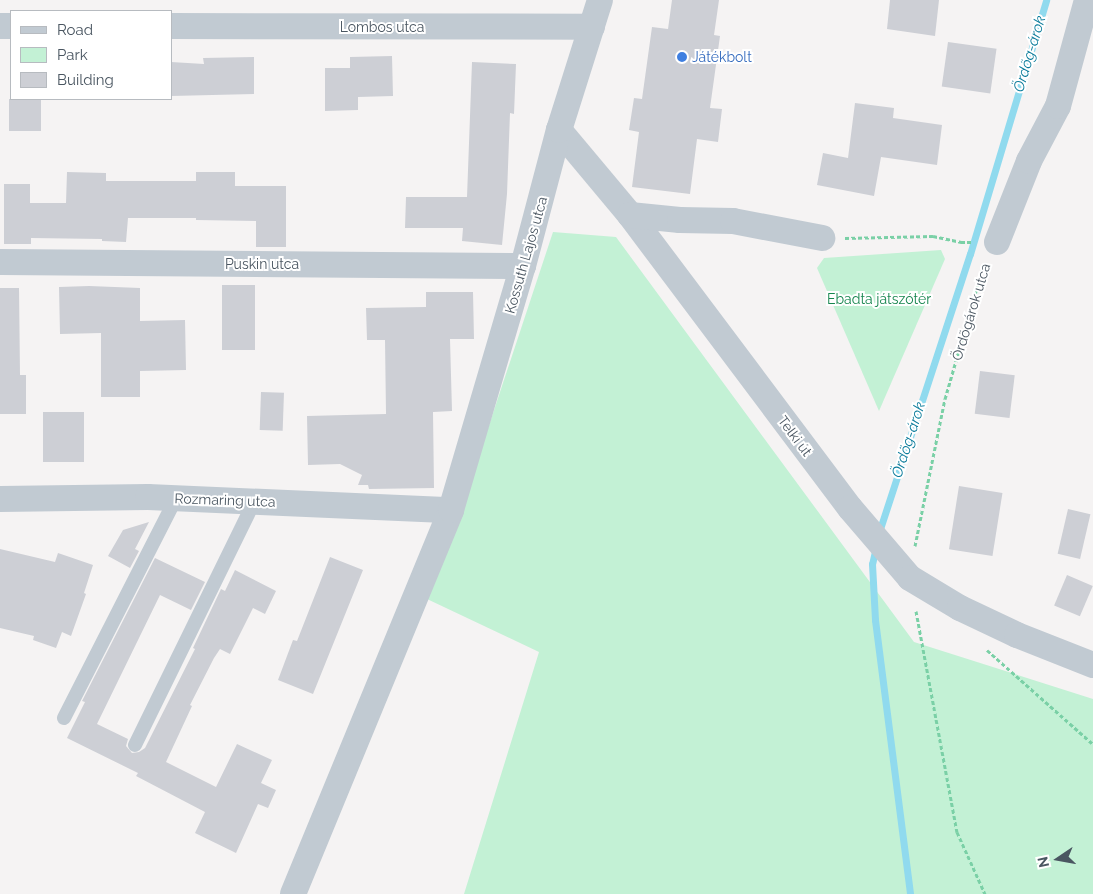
<!DOCTYPE html>
<html>
<head>
<meta charset="utf-8">
<style>
  body { margin:0 }
  #map { position:relative; width:1093px; height:894px; overflow:hidden; background:#f5f3f3; font-family:Raleway,sans-serif }
  div>[style] { position:absolute }
  .green>* { inset:0; background:#c3f1d5 }
  .stream>* { height:7px; margin:-3.5px; padding:0 3.5px; transform-origin:3.5px; border-radius:3.5px; background:#90daee }
  .building>* { inset:0; background:#cdcfd5; transform-origin:0 0 }
  .path>* { height:3px; margin-top:-1.5px; transform-origin:0; background:repeating-linear-gradient(90deg,#7ad0a6 0 4px,transparent 0 6.5px) }
  .service>* { height:14px; margin:-7px; padding:0 7px; transform-origin:7px; border-radius:7px; background:#c1cad2 }
  .minor>* { height:26px; margin:-13px; padding:0 13px; transform-origin:13px; border-radius:13px; background:#c1cad2 }
  .dots>* { width:14px; height:14px; translate:-50% -50%; box-sizing:border-box; border:2px solid #fff; border-radius:50% }
  span { translate:-50% -50%; white-space:nowrap; text-align:center; line-height:1.15; -webkit-text-stroke:4px #fff; paint-order:stroke }
  .street-label { font-size:14px; color:#4a5661 }
  .shop-label { font-size:14px; color:#366cbe }
  .left { translate:0 -50%; text-align:left }
  .park-label { font-size:14px; color:#17864f }
  .water-label { font-size:15px; color:#0c7c9b; font-style:italic }
  .legend { position:absolute; left:10px; top:10px; width:162px; height:90px; box-sizing:border-box; background:#fff; border:1px solid #b7bbc0; margin:0; padding:6px 9px; list-style:none; font-size:15px; color:#4a5661 }
  .legend li { display:flex; align-items:center; gap:10px; height:25px }
  .legend b { width:25px; border:1px solid #b7bbc0 }
  .north { position:absolute; left:1033px; top:834px; width:50px; height:50px; -webkit-text-stroke:4px #fff; paint-order:stroke; rotate:258deg; font-size:14px; font-weight:700; line-height:20px; text-align:center; color:#4a5661 }
  .north::after { content:''; display:block; margin:auto; width:18px; height:22px; background:#4a5661; clip-path:polygon(50% 0,100% 100%,50% 72%,0 100%) }
</style>
</head>
<body>
<div id="map">
  <div class="green">
    <div style="clip-path:polygon(553px 232px,616px 237px,914px 642px,1093px 699px,1093px 894px,464px 894px,539px 652px,427px 599px,452px 537px)"></div>
    <div style="clip-path:polygon(941px 250px,945px 259px,879px 411px,817px 268px,824px 258px)"></div>
  </div>
  <div class="stream">
    <div style="left:879px;top:532px;width:293px;rotate:-71.9deg"></div>
    <div style="left:970px;top:254px;width:265px;rotate:-73.3deg"></div>
    <div style="left:876px;top:547px;width:17px;rotate:103deg"></div>
    <div style="left:872px;top:564px;width:56px;rotate:86.9deg"></div>
    <div style="left:875px;top:620px;width:276px;rotate:82.7deg"></div>
  </div>
  <div class="building">
    <div style="clip-path:polygon(672px 0,719px 0,714px 35px,720px 36px,710px 108px,722px 109px,718px 142px,697px 139px,690px 194px,632px 187px,639px 132px,629px 130px,634px 98px,642px 99px,652px 27px,668px 29px)"></div>
    <div style="clip-path:polygon(890px 0,939px 0,935px 36px,887px 29px)"></div>
    <div style="left:948px;top:42px;width:49px;height:45px;rotate:8deg"></div>
    <div style="clip-path:polygon(392px 56px,393px 96px,358px 97px,358px 110px,325px 111px,325px 68px,350px 68px,350px 57px)"></div>
    <div style="clip-path:polygon(254px 57px,254px 94px,171px 96px,171px 62px,204px 64px,203px 58px)"></div>
    <div style="clip-path:polygon(472px 62px,516px 64px,514px 114px,510px 113px,507px 194px,502px 245px,462px 241px,463px 228px,405px 228px,406px 197px,467px 197px)"></div>
    <div style="left:9px;top:99px;width:32px;height:32px"></div>
    <div style="clip-path:polygon(855px 103px,894px 108px,893px 118px,942px 125px,937px 165px,881px 157px,874px 196px,817px 185px,823px 153px,848px 158px)"></div>
    <div style="clip-path:polygon(67px 172px,106px 173px,106px 181px,196px 181px,196px 172px,235px 172px,235px 186px,286px 186px,286px 247px,256px 247px,256px 221px,196px 220px,196px 218px,128px 218px,126px 242px,102px 241px,102px 239px,31px 238px,31px 244px,4px 244px,4px 184px,30px 184px,30px 203px,66px 203px)"></div>
    <div style="left:222px;top:285px;width:33px;height:65px"></div>
    <div style="clip-path:polygon(89px 286px,140px 288px,140px 321px,185px 320px,186px 370px,140px 371px,140px 397px,101px 397px,101px 333px,60px 334px,59px 287px)"></div>
    <div style="clip-path:polygon(0 288px,19px 288px,20px 375px,26px 375px,26px 414px,0 414px)"></div>
    <div style="clip-path:polygon(426px 292px,473px 292px,474px 339px,450px 339px,452px 411px,433px 412px,434px 488px,369px 489px,368px 485px,358px 485px,362px 475px,340px 464px,308px 465px,307px 416px,386px 414px,385px 340px,367px 340px,366px 308px,426px 307px)"></div>
    <div style="left:980px;top:371px;width:35px;height:43px;rotate:7deg"></div>
    <div style="left:261px;top:392px;width:23px;height:38px;rotate:2deg"></div>
    <div style="left:43px;top:412px;width:41px;height:50px"></div>
    <div style="left:959px;top:486px;width:44px;height:64px;rotate:9deg"></div>
    <div style="left:1068px;top:509px;width:23px;height:46px;rotate:13deg"></div>
    <div style="clip-path:polygon(149px 522px,135px 549px,139px 551px,130px 568px,108px 556px,123px 530px)"></div>
    <div style="clip-path:polygon(0 549px,55px 562px,58px 553px,93px 565px,84px 593px,86px 594px,71px 636px,62px 632px,56px 648px,33px 640px,34px 636px,0 628px)"></div>
    <div style="clip-path:polygon(330px 557px,363px 570px,313px 694px,278px 680px,293px 640px,297px 641px)"></div>
    <div style="clip-path:polygon(155px 558px,205px 582px,191px 610px,160px 595px,97px 724px,128px 739px,126px 746px,132px 753px,139px 752px,145px 748px,195px 649px,193px 648px,221px 589px,225px 591px,235px 570px,276px 591px,265px 614px,253px 608px,230px 654px,220px 649px,214px 658px,190px 705px,192px 706px,166px 762px,216px 787px,237px 744px,272px 760px,261px 783px,276px 790px,268px 808px,258px 804px,236px 853px,195px 833px,205px 812px,136px 776px,138px 773px,67px 738px,85px 702px,82px 701px)"></div>
    <div style="left:1067px;top:575px;width:28px;height:33px;rotate:23deg"></div>
  </div>
  <div class="path">
    <div style="left:845px;top:238px;width:88px;rotate:-1.3deg"></div>
    <div style="left:933px;top:236px;width:29px;rotate:12deg"></div>
    <div style="left:961px;top:242px;width:12px"></div>
    <div style="left:915px;top:546px;width:150px;rotate:-78.5deg"></div>
    <div style="left:945px;top:399px;width:141px;rotate:-74deg"></div>
    <div style="left:916px;top:611px;width:225px;rotate:79.5deg"></div>
    <div style="left:957px;top:832px;width:68px;rotate:65.7deg"></div>
    <div style="left:987px;top:650px;width:142px;rotate:41.6deg"></div>
  </div>
  <div class="service">
    <div style="left:64px;top:718px;width:247px;rotate:-63deg"></div>
    <div style="left:135px;top:745px;width:271px;rotate:-63.9deg"></div>
  </div>
  <div class="minor">
    <div style="left:0;top:26px;width:11px"></div>
    <div style="left:171px;top:26px;width:421px;rotate:0.1deg"></div>
    <div style="left:559px;top:130px;width:111px;rotate:50.1deg"></div>
    <div style="left:630px;top:215px;width:366px;rotate:53.1deg"></div>
    <div style="left:850px;top:508px;width:92px;rotate:49.4deg"></div>
    <div style="left:910px;top:578px;width:58px;rotate:31deg"></div>
    <div style="left:960px;top:608px;width:63px;rotate:25.3deg"></div>
    <div style="left:1017px;top:635px;width:82px;rotate:21.5deg"></div>
    <div style="left:630px;top:215px;width:50px;rotate:5.7deg"></div>
    <div style="left:680px;top:220px;width:53px;rotate:1.1deg"></div>
    <div style="left:733px;top:221px;width:91px;rotate:10.8deg"></div>
    <div style="left:997px;top:242px;width:87px;rotate:-68.4deg"></div>
    <div style="left:1029px;top:161px;width:62px;rotate:-62.2deg"></div>
    <div style="left:1058px;top:106px;width:110px;rotate:-74.7deg"></div>
    <div style="left:0;top:262px;width:523px;rotate:0.44deg"></div>
    <div style="left:0;top:499px;width:148px;rotate:-0.8deg"></div>
    <div style="left:148px;top:497px;width:303px;rotate:2.5deg"></div>
    <div style="left:293px;top:894px;width:415px;rotate:-67.6deg"></div>
    <div style="left:451px;top:510px;width:254px;rotate:-73.6deg"></div>
    <div style="left:523px;top:266px;width:141px;rotate:-75.2deg"></div>
    <div style="left:559px;top:130px;width:136px;rotate:-72.5deg"></div>
  </div>
  <div class="dots">
    <div style="left:682px;top:57px;background:#3f7fe0"></div>
  </div>
  <div class="street-label">
    <span style="left:382px;top:27px">Lombos utca</span>
    <span style="left:526px;top:255px;rotate:-74deg">Kossuth Lajos utca</span>
    <span style="left:262px;top:264px">Puskin utca</span>
    <span style="left:971px;top:312px;rotate:-73deg">Ördögárok utca</span>
    <span style="left:795px;top:436px;rotate:53deg">Telki út</span>
    <span style="left:225px;top:500px;rotate:2deg">Rozmaring utca</span>
  </div>
  <div class="shop-label">
    <span class="left" style="left:692px;top:57px">Játékbolt</span>
  </div>
  <div class="park-label">
    <span style="left:879px;top:299px">Ebadta játszótér</span>
  </div>
  <div class="water-label">
    <span style="left:1030px;top:54px;rotate:-73deg">Ördög-árok</span>
    <span style="left:909px;top:440px;rotate:-72deg">Ördög-árok</span>
  </div>
  <ul class="legend">
  <li><b style="height:6px;background:#c1cad2"></b>Road</li>
  <li><b style="height:14px;background:#c3f1d5"></b>Park</li>
  <li><b style="height:14px;background:#cdcfd5"></b>Building</li>
  </ul>
  <div class="north">N</div>
</div>
</body>
</html>
